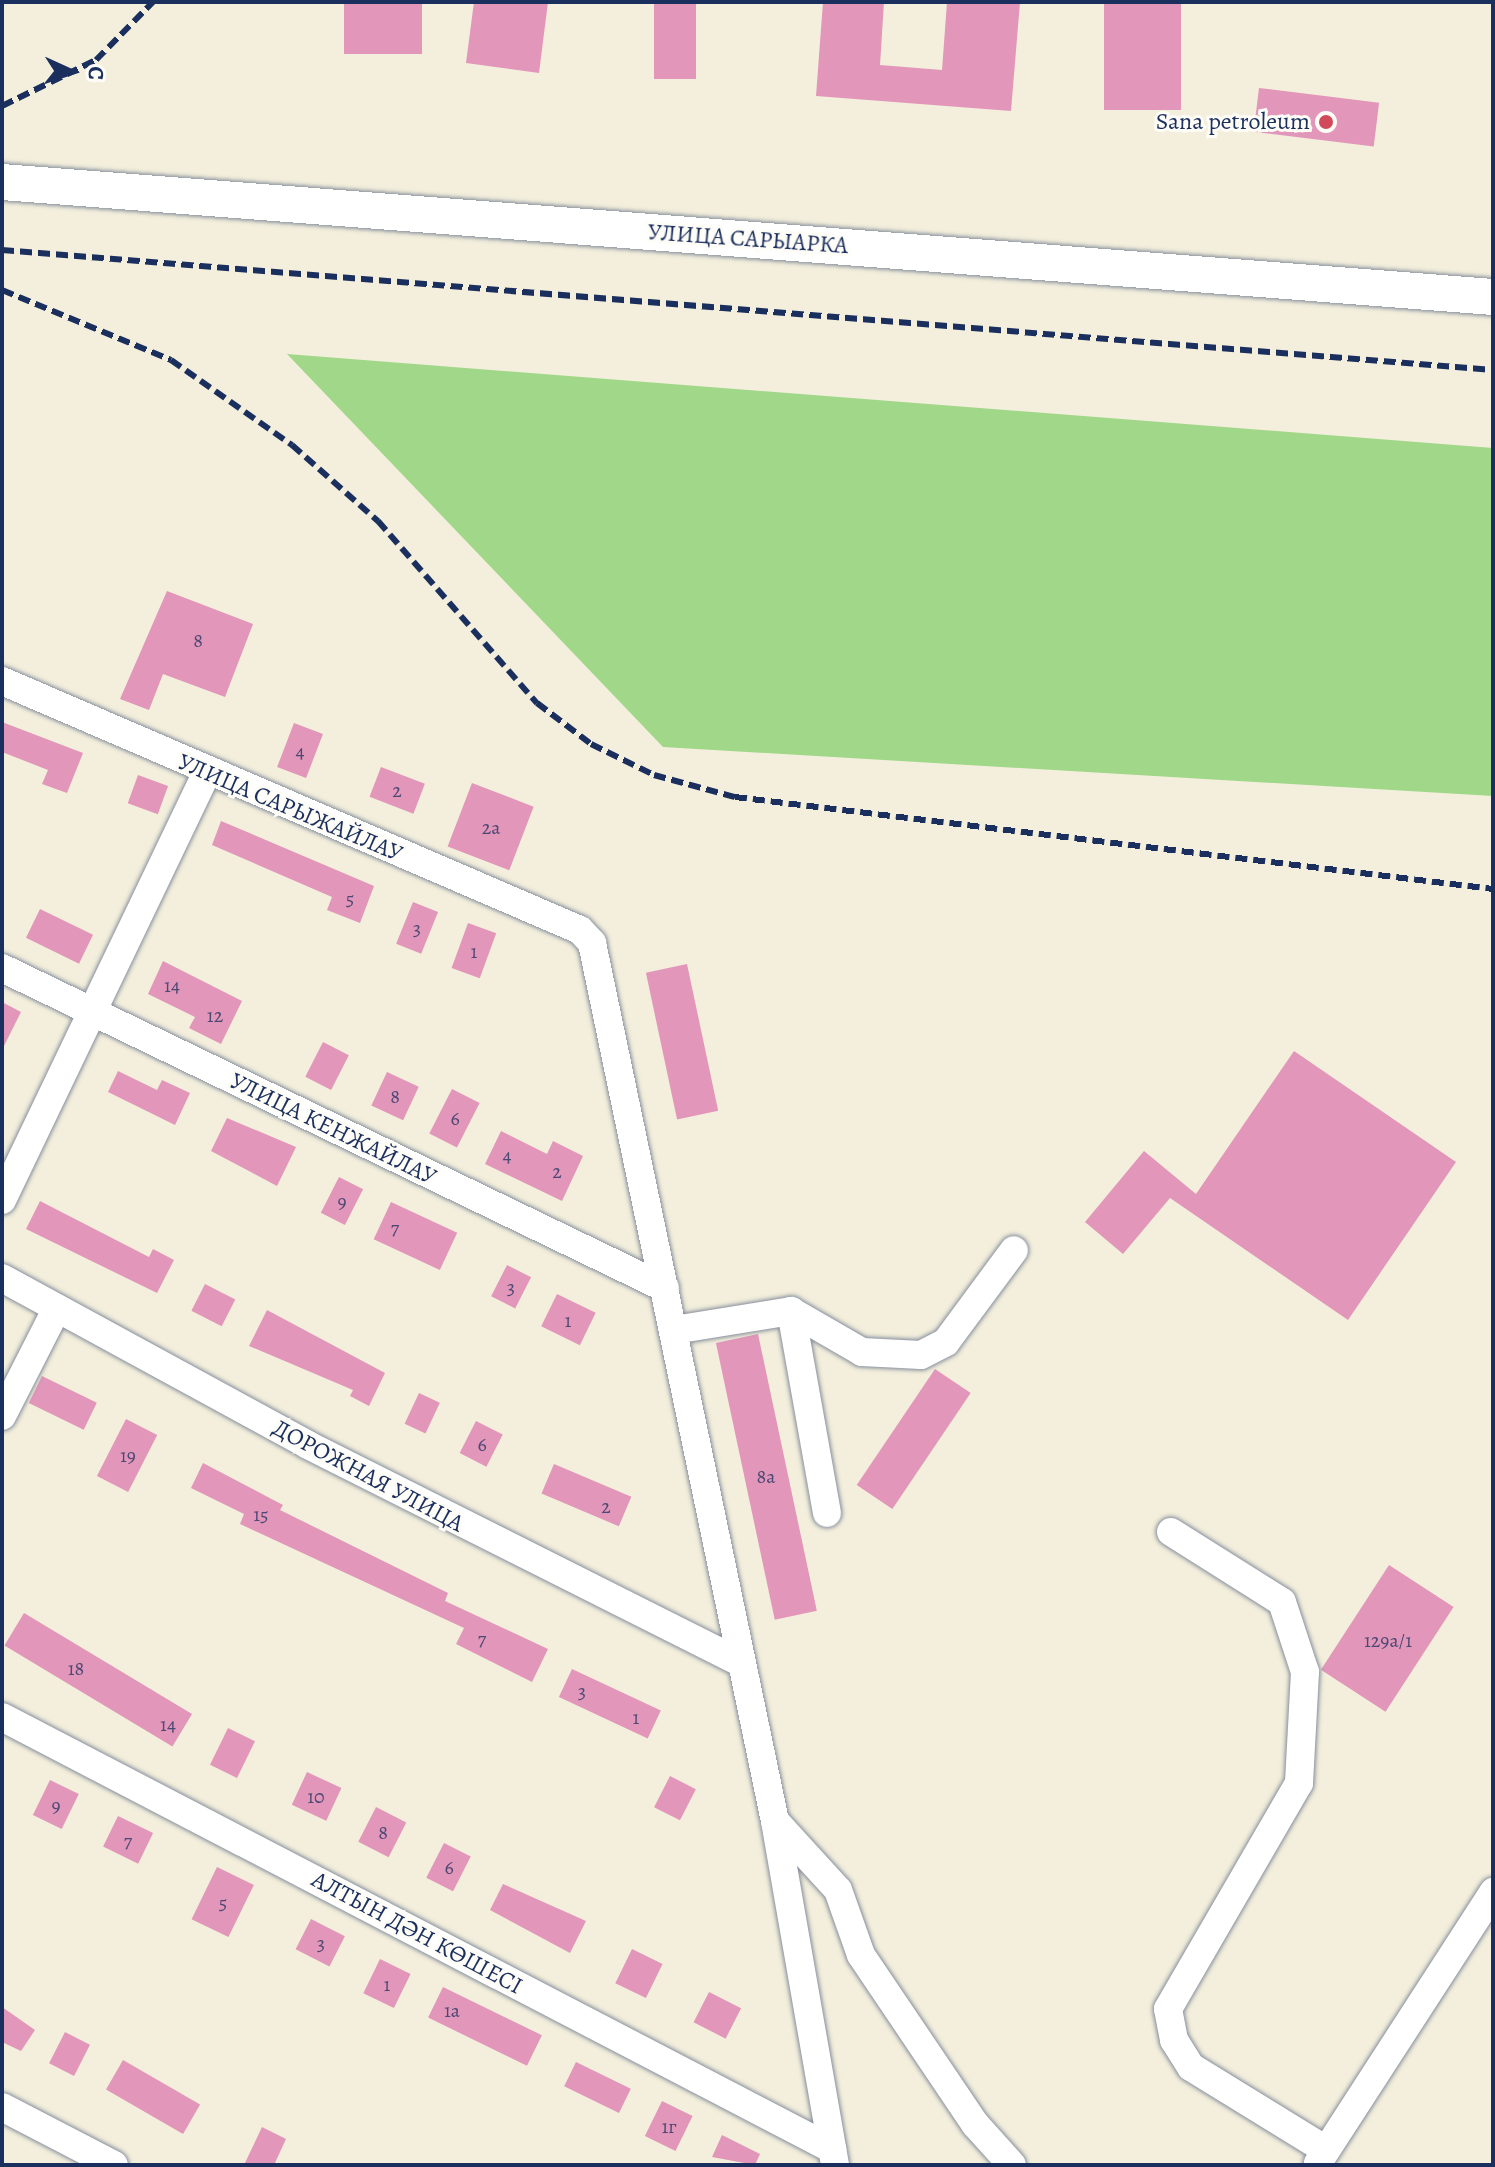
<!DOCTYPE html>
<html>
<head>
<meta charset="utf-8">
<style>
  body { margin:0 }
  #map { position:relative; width:1495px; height:2167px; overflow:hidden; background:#f3efdc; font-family:Alegreya,serif }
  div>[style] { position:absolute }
  .green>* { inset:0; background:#a0d789 }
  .building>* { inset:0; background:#e296b9; transform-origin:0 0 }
  .roads { filter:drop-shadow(0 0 2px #878f9d) drop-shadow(0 0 2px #878f9d) }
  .minor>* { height:28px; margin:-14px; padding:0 14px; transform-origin:14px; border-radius:14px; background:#fff }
  .major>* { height:36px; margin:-18px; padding:0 18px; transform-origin:18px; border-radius:18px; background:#fff }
  .rail>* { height:6px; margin-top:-3px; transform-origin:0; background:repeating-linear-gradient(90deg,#1b2f5e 0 12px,transparent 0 18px) }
  .dots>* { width:22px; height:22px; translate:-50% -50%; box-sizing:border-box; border:4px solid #fdfcf7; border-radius:50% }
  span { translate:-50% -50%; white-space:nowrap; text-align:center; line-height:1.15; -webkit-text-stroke:6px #fdfcf7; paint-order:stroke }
  .number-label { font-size:20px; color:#4d4975 }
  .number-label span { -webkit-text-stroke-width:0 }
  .poi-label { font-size:24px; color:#1b2f5e }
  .right { translate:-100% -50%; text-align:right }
  .street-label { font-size:24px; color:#1b2f5e }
  .frame { position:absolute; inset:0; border:4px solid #1b2f5e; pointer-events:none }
  .north { position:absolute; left:32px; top:32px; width:80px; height:80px; -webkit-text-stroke:6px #fdfcf7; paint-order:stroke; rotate:93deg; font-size:22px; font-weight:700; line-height:32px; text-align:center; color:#1b2f5e }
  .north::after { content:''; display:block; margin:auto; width:28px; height:36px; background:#1b2f5e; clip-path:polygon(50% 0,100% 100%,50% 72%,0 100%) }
</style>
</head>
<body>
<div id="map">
  <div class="green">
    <div style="clip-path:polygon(287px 354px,1493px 448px,1493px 796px,663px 747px)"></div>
  </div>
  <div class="building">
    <div style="left:344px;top:2px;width:78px;height:52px"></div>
    <div style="clip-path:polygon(474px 2px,548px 2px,539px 73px,466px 63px)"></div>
    <div style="left:654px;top:2px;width:42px;height:77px"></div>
    <div style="clip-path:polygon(823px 2px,884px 2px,880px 65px,942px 70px,947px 2px,1020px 2px,1011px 111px,816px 96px)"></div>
    <div style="left:1104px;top:2px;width:77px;height:108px"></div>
    <div style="left:1259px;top:88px;width:121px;height:44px;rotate:7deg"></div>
    <div style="clip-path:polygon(167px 591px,253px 624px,225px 697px,163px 674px,149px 710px,120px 699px)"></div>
    <div style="clip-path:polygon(2px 722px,83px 753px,67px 793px,42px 784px,48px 770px,2px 752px)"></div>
    <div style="left:294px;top:723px;width:31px;height:47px;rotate:21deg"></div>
    <div style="left:381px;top:767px;width:47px;height:32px;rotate:21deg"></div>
    <div style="left:138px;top:775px;width:32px;height:30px;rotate:20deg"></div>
    <div style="left:472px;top:783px;width:66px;height:68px;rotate:21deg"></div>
    <div style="clip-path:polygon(221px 821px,374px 886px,360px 923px,327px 910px,332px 897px,212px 845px)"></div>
    <div style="left:413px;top:902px;width:27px;height:45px;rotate:22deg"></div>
    <div style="left:40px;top:909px;width:59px;height:32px;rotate:26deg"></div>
    <div style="left:468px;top:923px;width:30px;height:48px;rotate:20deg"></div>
    <div style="clip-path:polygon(163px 961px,242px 1001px,221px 1044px,189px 1028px,195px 1017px,148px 994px)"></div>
    <div style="left:687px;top:964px;width:150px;height:42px;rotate:78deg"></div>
    <div style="clip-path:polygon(2px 1002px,21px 1012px,2px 1050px)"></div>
    <div style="left:323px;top:1042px;width:29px;height:39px;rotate:27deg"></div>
    <div style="clip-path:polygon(1294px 1051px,1456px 1162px,1348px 1320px,1170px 1198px,1123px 1254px,1085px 1222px,1144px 1151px,1196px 1194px)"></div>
    <div style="clip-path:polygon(118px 1071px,157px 1090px,162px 1080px,190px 1093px,175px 1125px,108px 1092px)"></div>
    <div style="left:387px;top:1072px;width:35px;height:37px;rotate:25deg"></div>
    <div style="left:452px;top:1089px;width:31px;height:50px;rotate:27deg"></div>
    <div style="clip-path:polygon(227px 1118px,296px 1147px,277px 1186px,211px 1151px)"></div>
    <div style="clip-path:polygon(501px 1131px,547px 1154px,553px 1141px,583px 1156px,562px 1201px,485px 1164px)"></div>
    <div style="left:339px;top:1177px;width:27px;height:40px;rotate:27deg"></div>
    <div style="clip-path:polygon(40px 1201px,149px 1257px,153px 1249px,174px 1260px,157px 1293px,26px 1229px)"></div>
    <div style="left:391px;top:1202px;width:73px;height:41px;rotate:25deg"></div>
    <div style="left:507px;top:1265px;width:27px;height:35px;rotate:27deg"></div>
    <div style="left:205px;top:1284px;width:34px;height:30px;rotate:27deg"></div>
    <div style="left:557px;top:1294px;width:43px;height:36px;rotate:26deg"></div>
    <div style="clip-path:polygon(267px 1310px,385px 1373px,369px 1406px,350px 1396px,353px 1390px,249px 1346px)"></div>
    <div style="left:758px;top:1334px;width:283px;height:43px;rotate:78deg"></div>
    <div style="left:935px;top:1369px;width:43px;height:140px;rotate:34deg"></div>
    <div style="left:42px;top:1376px;width:61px;height:30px;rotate:26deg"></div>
    <div style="left:419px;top:1393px;width:23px;height:34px;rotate:25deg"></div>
    <div style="left:126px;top:1419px;width:35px;height:64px;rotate:27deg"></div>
    <div style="left:476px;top:1421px;width:30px;height:36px;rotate:27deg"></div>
    <div style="clip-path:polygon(203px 1463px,283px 1505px,280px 1510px,448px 1593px,445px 1601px,548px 1649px,532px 1682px,456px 1644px,464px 1628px,240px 1524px,244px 1514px,191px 1488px)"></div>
    <div style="left:554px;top:1464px;width:84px;height:32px;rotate:23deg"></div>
    <div style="left:1389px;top:1565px;width:77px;height:125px;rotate:33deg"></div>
    <div style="left:24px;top:1613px;width:196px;height:38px;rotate:31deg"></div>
    <div style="left:572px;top:1669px;width:98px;height:31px;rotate:25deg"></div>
    <div style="left:228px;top:1728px;width:30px;height:41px;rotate:26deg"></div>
    <div style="left:307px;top:1772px;width:38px;height:36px;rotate:25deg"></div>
    <div style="left:670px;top:1776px;width:29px;height:35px;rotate:27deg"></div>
    <div style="left:50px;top:1780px;width:32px;height:39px;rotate:26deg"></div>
    <div style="left:376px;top:1807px;width:34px;height:39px;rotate:27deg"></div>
    <div style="left:118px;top:1816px;width:39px;height:34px;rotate:26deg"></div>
    <div style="left:444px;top:1843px;width:30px;height:39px;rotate:27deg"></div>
    <div style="left:217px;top:1867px;width:41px;height:58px;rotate:26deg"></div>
    <div style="clip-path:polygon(503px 1884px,586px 1921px,570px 1953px,490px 1910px)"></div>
    <div style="left:311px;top:1919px;width:38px;height:34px;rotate:27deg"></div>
    <div style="left:632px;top:1949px;width:34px;height:38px;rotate:26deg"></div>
    <div style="left:380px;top:1959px;width:34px;height:38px;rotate:26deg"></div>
    <div style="left:443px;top:1987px;width:110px;height:34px;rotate:26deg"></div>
    <div style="left:709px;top:1992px;width:36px;height:34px;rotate:27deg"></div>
    <div style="clip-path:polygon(2px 2007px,35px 2030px,21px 2051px,2px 2042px)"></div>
    <div style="left:65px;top:2032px;width:28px;height:35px;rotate:27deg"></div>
    <div style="left:123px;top:2060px;width:89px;height:34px;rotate:30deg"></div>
    <div style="left:576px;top:2062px;width:61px;height:27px;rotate:26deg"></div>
    <div style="left:662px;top:2101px;width:34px;height:39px;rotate:26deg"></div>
    <div style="clip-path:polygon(262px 2127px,286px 2139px,274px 2165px,244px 2165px)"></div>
    <div style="clip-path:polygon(722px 2135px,760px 2154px,755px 2165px,712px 2157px)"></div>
  </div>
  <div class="roads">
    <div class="minor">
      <div style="left:2px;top:681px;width:629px;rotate:23.31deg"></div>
      <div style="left:580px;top:930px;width:18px;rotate:47deg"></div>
      <div style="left:592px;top:943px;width:897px;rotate:78.23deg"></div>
      <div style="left:775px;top:1821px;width:349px;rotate:80.1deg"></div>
      <div style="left:2px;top:968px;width:736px;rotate:25.76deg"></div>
      <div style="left:2px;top:1200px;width:474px;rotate:-64.4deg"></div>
      <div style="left:2px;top:1278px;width:349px;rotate:28.6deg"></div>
      <div style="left:308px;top:1445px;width:483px;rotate:26.7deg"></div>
      <div style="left:791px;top:1311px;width:205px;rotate:79.9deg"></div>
      <div style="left:674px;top:1330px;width:119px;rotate:-9.2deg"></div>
      <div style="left:791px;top:1311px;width:82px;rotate:30deg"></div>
      <div style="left:862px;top:1352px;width:59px;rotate:2.9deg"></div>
      <div style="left:921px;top:1355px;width:28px;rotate:-27deg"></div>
      <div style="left:946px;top:1342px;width:114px;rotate:-53.5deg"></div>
      <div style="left:2px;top:1416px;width:121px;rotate:-63deg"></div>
      <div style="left:1171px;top:1532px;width:131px;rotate:32.2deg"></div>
      <div style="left:1282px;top:1602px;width:74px;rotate:71.8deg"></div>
      <div style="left:1305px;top:1672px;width:111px;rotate:93.1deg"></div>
      <div style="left:1299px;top:1783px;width:261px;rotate:120.1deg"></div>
      <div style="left:1168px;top:2009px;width:32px;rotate:79deg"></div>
      <div style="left:1174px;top:2040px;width:32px;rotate:58deg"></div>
      <div style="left:1191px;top:2067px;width:158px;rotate:31.6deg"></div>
      <div style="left:2px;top:1717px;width:936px;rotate:27.5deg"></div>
      <div style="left:775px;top:1821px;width:93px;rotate:47.6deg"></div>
      <div style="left:838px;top:1890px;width:69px;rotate:70.5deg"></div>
      <div style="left:861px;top:1955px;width:204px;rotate:56deg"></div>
      <div style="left:975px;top:2124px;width:55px;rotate:47.9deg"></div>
      <div style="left:2px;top:2107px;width:126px;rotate:27.4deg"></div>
      <div style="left:1318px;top:2163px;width:323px;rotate:-57.1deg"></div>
    </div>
    <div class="major">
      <div style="left:2px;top:182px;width:1495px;rotate:4.41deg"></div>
    </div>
  </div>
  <div class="rail">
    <div style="left:2px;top:106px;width:105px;rotate:-26.1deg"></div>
    <div style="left:96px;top:60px;width:81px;rotate:-45.5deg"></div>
    <div style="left:2px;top:250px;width:1496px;rotate:4.6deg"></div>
    <div style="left:2px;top:290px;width:183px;rotate:22.5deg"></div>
    <div style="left:171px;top:360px;width:148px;rotate:35.1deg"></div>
    <div style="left:292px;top:445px;width:115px;rotate:41.5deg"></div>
    <div style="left:378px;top:521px;width:242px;rotate:48.9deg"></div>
    <div style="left:537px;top:703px;width:68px;rotate:37.2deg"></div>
    <div style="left:591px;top:744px;width:70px;rotate:26.2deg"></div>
    <div style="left:654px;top:775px;width:84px;rotate:15.2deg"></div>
    <div style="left:735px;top:797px;width:764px;rotate:6.92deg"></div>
  </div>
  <div class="dots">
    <div style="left:1326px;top:122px;background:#d1495b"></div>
  </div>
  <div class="number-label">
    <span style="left:198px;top:640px">8</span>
    <span style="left:300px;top:751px">4</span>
    <span style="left:397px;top:790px">2</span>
    <span style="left:491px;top:827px">2а</span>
    <span style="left:350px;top:898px">5</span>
    <span style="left:417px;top:928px">3</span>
    <span style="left:474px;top:951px">1</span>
    <span style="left:172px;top:985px">14</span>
    <span style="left:215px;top:1015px">12</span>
    <span style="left:395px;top:1096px">8</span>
    <span style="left:455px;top:1118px">6</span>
    <span style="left:507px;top:1155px">4</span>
    <span style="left:557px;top:1171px">2</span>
    <span style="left:342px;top:1201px">9</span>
    <span style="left:395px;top:1227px">7</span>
    <span style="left:511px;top:1287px">3</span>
    <span style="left:568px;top:1320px">1</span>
    <span style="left:482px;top:1444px">6</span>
    <span style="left:128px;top:1455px">19</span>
    <span style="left:766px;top:1476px">8а</span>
    <span style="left:606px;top:1506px">2</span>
    <span style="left:261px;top:1514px">15</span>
    <span style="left:482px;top:1638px">7</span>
    <span style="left:1388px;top:1640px">129а/1</span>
    <span style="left:76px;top:1668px">18</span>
    <span style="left:582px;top:1691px">3</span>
    <span style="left:636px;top:1717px">1</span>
    <span style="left:168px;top:1724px">14</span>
    <span style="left:316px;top:1796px">10</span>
    <span style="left:56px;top:1805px">9</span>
    <span style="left:383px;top:1832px">8</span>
    <span style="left:128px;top:1840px">7</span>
    <span style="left:449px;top:1867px">6</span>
    <span style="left:223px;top:1902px">5</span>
    <span style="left:321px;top:1943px">3</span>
    <span style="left:387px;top:1984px">1</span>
    <span style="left:452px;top:2010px">1а</span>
    <span style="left:669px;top:2126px">1г</span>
  </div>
  <div class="poi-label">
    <span class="right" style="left:1310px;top:122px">Sana petroleum</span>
  </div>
  <div class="street-label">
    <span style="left:748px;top:239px;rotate:4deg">УЛИЦА САРЫАРКА</span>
    <span style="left:290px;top:808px;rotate:23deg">УЛИЦА САРЫЖАЙЛАУ</span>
    <span style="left:333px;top:1129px;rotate:26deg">УЛИЦА КЕНЖАЙЛАУ</span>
    <span style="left:368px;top:1476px;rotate:28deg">ДОРОЖНАЯ УЛИЦА</span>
    <span style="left:417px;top:1933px;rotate:28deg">АЛТЫН ДӘН КӨШЕСІ</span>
  </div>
  <div class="frame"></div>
  <div class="north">С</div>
</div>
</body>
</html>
